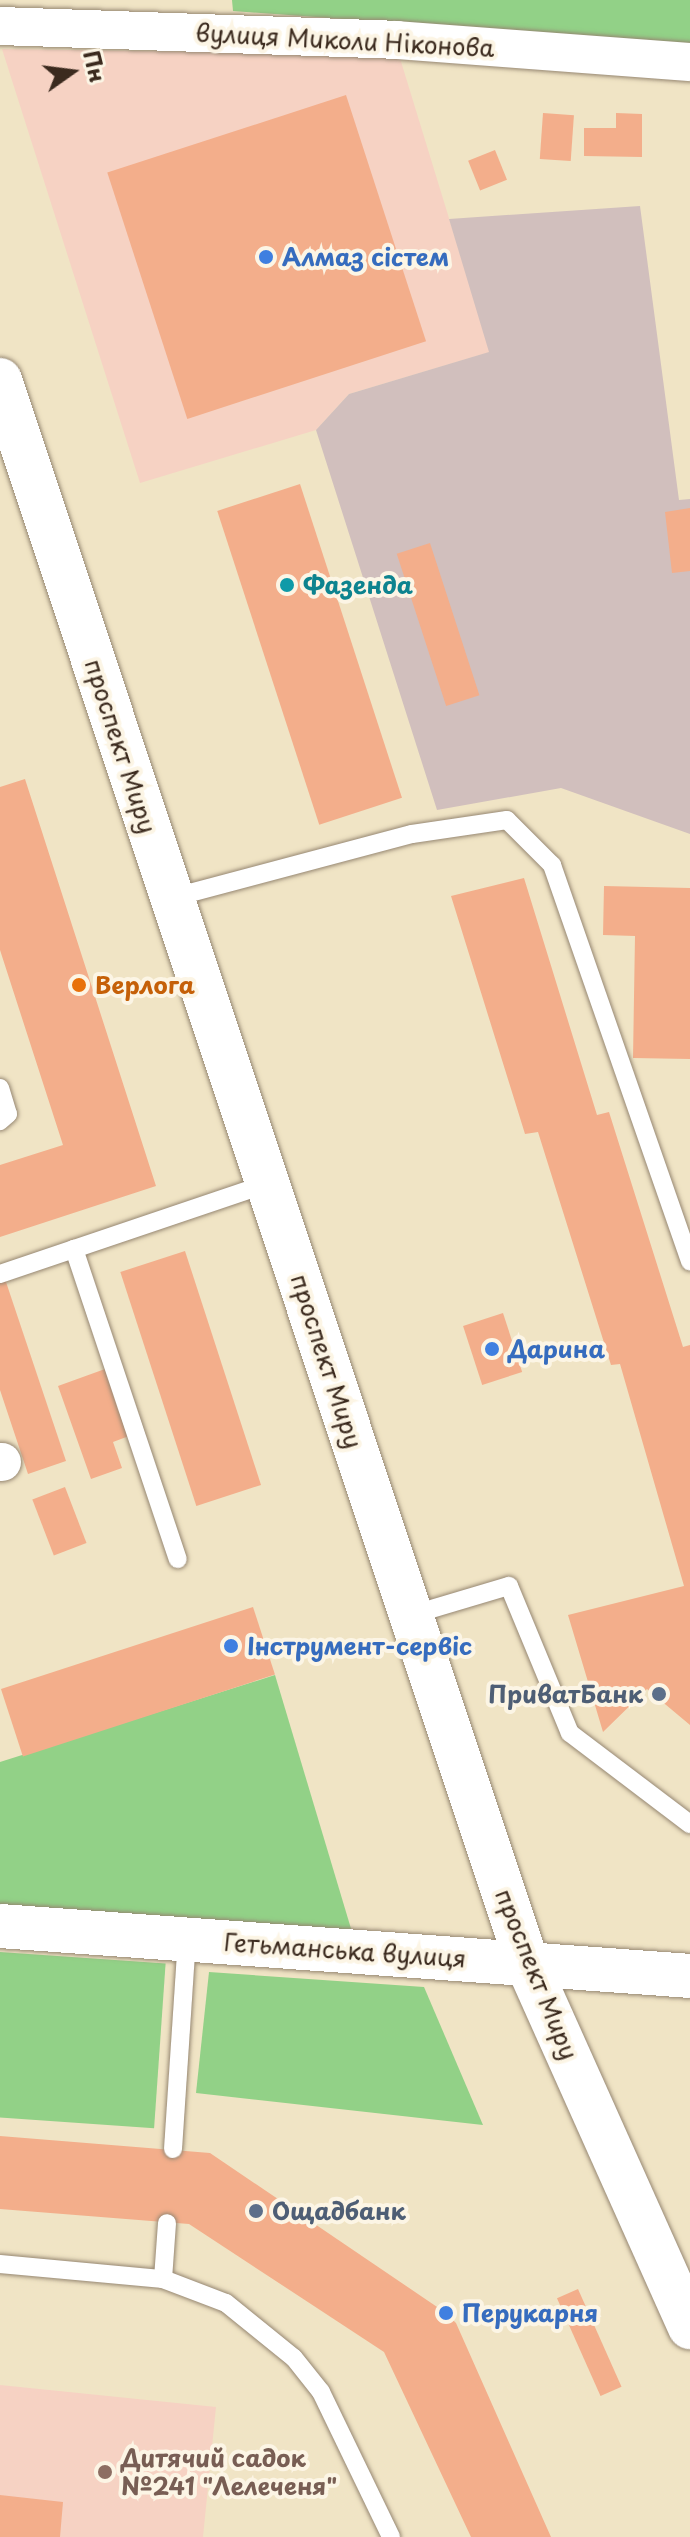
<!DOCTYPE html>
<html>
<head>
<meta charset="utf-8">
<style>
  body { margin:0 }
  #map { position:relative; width:690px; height:2537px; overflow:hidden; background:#f0e4c5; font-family:"Playpen Sans",sans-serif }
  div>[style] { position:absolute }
  .built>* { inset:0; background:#f6d2c3 }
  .industrial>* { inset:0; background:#d1bfbd }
  .green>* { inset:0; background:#92d187; transform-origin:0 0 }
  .building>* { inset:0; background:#f3ae8b; transform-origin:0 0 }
  .roads { filter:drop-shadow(0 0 2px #968772) drop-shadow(0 0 2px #968772) }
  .service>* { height:18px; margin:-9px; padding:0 9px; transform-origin:9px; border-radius:9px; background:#fff }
  .minor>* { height:38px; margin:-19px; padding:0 19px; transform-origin:19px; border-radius:19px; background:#fff }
  .tertiary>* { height:44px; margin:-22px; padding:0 22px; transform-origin:22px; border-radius:22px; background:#fff }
  .primary>* { height:44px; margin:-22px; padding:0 22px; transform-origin:22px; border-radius:22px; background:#fff }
  .dots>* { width:22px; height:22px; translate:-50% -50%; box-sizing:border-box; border:4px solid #fcf5e5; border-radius:50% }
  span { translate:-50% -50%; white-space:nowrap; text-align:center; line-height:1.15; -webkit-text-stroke:8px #fcf5e5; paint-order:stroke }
  .street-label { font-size:24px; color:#3b2a1e }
  .shop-label { font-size:24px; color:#366cbe; font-weight:700 }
  .left { translate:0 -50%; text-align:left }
  .culture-label { font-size:24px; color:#0d838f; font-weight:700 }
  .food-label { font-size:24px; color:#c56008; font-weight:700 }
  .service-label { font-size:24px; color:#4e5e75; font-weight:700 }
  .right { translate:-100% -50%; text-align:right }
  .education-label { font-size:24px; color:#785e54; font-weight:700 }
  .north { position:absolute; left:32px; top:32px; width:80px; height:80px; -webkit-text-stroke:6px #fcf5e5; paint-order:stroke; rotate:76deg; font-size:22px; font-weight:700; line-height:32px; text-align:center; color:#3b2a1e }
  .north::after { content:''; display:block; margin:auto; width:28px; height:36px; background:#3b2a1e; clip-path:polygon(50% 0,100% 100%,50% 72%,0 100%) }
</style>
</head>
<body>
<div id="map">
  <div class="built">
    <div style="clip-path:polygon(2px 49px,399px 55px,490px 352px,349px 394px,316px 430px,140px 483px)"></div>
    <div style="clip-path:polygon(0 2385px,216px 2407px,203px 2537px,0 2537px)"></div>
  </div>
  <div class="industrial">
    <div style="clip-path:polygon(640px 206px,679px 500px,690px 499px,690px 834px,561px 788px,437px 810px,316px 430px,349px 394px,489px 352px,449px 219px)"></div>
  </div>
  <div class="green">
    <div style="clip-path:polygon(232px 0,690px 0,690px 44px,233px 11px)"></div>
    <div style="clip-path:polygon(275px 1675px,358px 1952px,0 1926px,0 1762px)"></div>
    <div style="left:0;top:1952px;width:166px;height:165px;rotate:4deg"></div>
    <div style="clip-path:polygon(209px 1972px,424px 1987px,483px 2125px,196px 2093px)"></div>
  </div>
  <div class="building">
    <div style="left:346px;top:95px;width:259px;height:251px;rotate:72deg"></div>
    <div style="left:543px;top:113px;width:31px;height:46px;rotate:4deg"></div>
    <div style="clip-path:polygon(616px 113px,642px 114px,642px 157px,584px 156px,584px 128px,616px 128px)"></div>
    <div style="left:495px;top:150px;width:32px;height:29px;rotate:68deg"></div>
    <div style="left:300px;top:484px;width:330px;height:87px;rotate:72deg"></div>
    <div style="clip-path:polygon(690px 508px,690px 571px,672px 573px,665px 512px)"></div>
    <div style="left:430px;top:543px;width:160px;height:35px;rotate:72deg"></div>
    <div style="clip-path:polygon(25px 779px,156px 1186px,0 1237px,0 1165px,63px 1145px,0 950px,0 787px)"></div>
    <div style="clip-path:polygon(524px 878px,597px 1115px,609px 1112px,683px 1347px,690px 1345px,690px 1725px,647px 1689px,603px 1732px,568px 1615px,684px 1586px,620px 1364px,611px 1365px,538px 1132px,525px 1134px,451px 896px)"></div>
    <div style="clip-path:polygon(604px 886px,690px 888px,690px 1059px,633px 1058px,635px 936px,603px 935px)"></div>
    <div style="left:185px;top:1251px;width:246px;height:68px;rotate:72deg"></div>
    <div style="clip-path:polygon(5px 1279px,66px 1461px,28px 1474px,0 1390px,0 1281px)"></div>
    <div style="left:503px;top:1313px;width:62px;height:42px;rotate:72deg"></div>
    <div style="clip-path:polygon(105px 1369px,129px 1436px,113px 1442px,122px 1468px,91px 1479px,58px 1386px)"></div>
    <div style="left:65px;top:1487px;width:60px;height:35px;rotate:69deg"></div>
    <div style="left:253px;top:1607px;width:71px;height:265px;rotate:72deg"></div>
    <div style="clip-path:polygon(0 2136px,210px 2153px,446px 2313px,456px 2323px,551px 2537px,471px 2537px,384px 2352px,189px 2224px,0 2209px)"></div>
    <div style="left:578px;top:2289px;width:107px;height:23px;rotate:66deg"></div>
    <div style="clip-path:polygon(0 2495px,63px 2502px,60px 2537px,0 2537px)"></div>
  </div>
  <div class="roads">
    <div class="service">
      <div style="left:171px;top:898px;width:249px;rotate:-14.9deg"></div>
      <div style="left:412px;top:834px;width:96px;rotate:-8.4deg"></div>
      <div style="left:507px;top:820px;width:64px;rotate:45deg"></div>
      <div style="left:552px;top:865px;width:420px;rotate:70.8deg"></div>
      <div style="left:0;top:1088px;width:27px;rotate:73deg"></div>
      <div style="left:8px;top:1114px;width:11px;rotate:139deg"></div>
      <div style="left:74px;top:1249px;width:206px;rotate:-18.7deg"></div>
      <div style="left:0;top:1274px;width:78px;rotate:-18.7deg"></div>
      <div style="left:74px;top:1249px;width:327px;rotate:71.5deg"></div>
      <div style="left:411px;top:1615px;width:102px;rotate:-16.5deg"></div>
      <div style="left:509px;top:1586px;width:159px;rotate:67.5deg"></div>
      <div style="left:570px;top:1733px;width:151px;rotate:37.2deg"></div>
      <div style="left:173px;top:2149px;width:210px;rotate:-86.2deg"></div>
      <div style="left:0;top:2264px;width:164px;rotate:5.3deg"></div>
      <div style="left:163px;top:2279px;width:67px;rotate:20.9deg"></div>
      <div style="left:226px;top:2303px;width:87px;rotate:39deg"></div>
      <div style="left:294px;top:2358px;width:43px;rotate:51.5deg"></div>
      <div style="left:321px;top:2392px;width:161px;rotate:64.2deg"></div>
      <div style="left:163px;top:2279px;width:56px;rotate:-85.9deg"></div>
    </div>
    <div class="minor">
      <div style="left:0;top:26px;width:397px;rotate:2deg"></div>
      <div style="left:397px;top:40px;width:294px;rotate:4.3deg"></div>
      <div style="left:0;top:1462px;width:2px"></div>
    </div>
    <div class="tertiary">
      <div style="left:0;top:1926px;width:692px;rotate:4.14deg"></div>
    </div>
    <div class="primary">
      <div style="left:0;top:380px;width:1668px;rotate:71.59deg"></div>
      <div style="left:527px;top:1963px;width:399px;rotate:65.9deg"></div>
    </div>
  </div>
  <div class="dots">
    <div style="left:266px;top:257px;background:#3f7fe0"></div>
    <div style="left:287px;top:585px;background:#0f9aa8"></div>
    <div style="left:79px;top:985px;background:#e8710a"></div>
    <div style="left:492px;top:1349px;background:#3f7fe0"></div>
    <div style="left:231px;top:1646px;background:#3f7fe0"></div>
    <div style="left:659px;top:1694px;background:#5c6f8a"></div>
    <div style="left:256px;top:2211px;background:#5c6f8a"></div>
    <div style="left:446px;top:2313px;background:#3f7fe0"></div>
    <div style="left:105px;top:2472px;background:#8d6e63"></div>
  </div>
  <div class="street-label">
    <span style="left:345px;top:40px;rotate:3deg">вулиця Миколи Ніконова</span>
    <span style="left:121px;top:746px;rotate:72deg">проспект Миру</span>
    <span style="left:327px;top:1361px;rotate:72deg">проспект Миру</span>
    <span style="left:345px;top:1950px;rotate:4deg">Гетьманська вулиця</span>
    <span style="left:537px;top:1974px;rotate:68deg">проспект Миру</span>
  </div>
  <div class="shop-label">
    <span class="left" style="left:282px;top:257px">Алмаз сістем</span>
    <span class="left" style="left:508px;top:1349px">Дарина</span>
    <span class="left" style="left:247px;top:1646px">Інструмент-сервіс</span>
    <span class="left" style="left:462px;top:2313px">Перукарня</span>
  </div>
  <div class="culture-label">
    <span class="left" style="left:303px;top:585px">Фазенда</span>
  </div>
  <div class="food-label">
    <span class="left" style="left:95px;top:985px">Beрлога</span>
  </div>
  <div class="service-label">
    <span class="right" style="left:643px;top:1694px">ПриватБанк</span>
    <span class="left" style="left:272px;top:2211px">Ощадбанк</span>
  </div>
  <div class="education-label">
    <span class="left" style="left:121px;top:2472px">Дитячий садок<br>№241 "Лелеченя"</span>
  </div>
  <div class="north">Пн</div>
</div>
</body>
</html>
